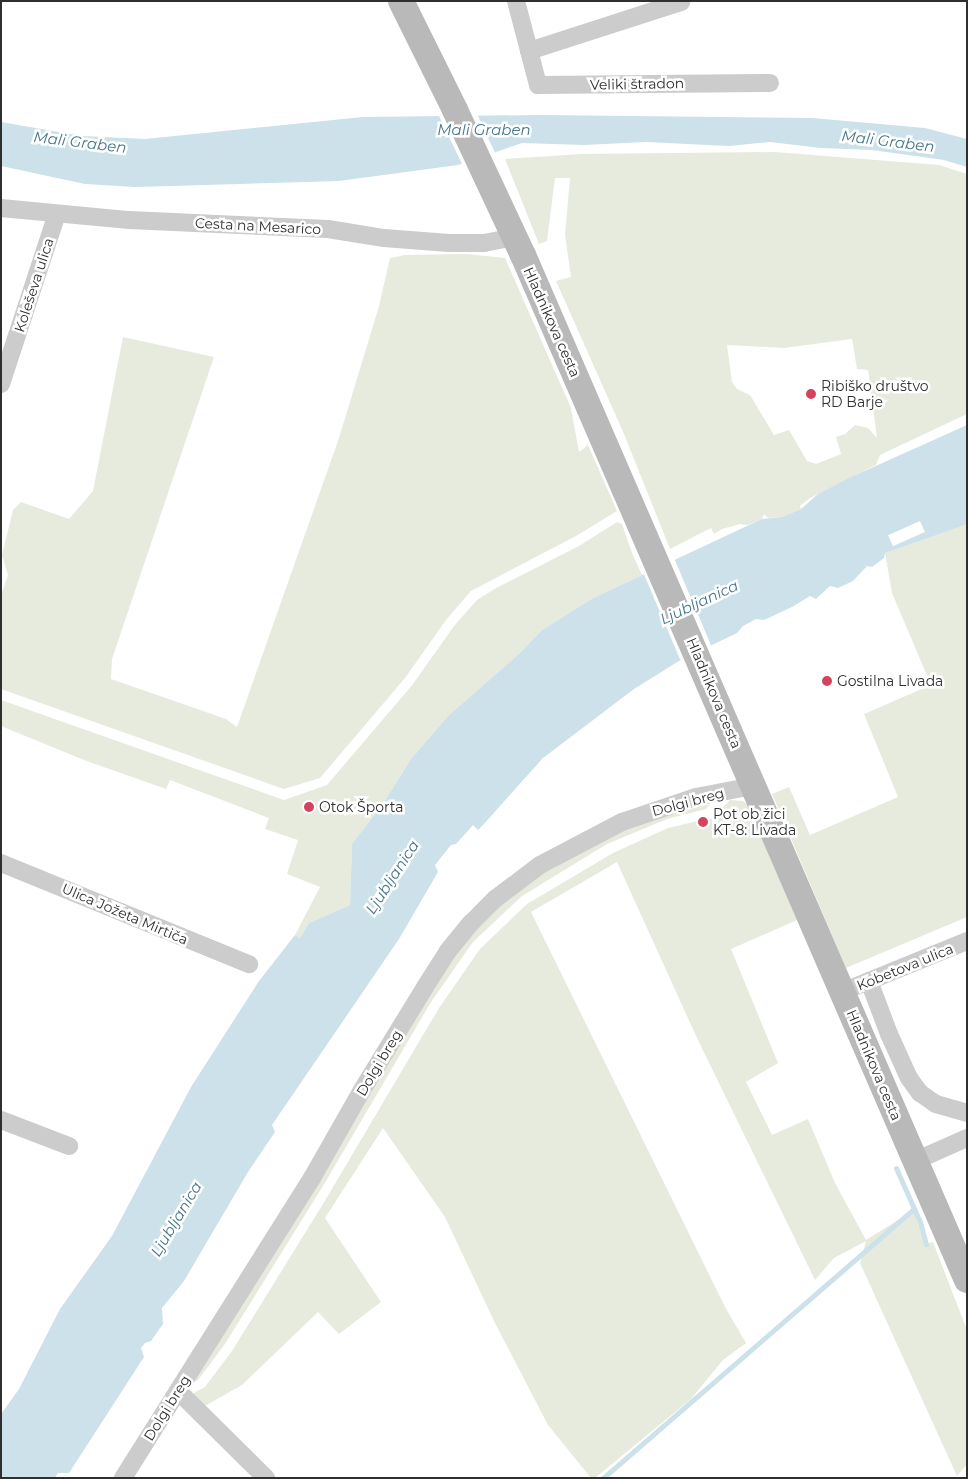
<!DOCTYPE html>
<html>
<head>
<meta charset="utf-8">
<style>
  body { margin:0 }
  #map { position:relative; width:968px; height:1479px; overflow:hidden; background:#fff; font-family:Montserrat,sans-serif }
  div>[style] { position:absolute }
  .green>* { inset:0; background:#e6ebde }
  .water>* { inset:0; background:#cce1e9 }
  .pier>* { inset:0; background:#fff; transform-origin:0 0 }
  .stream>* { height:5px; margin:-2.5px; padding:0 2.5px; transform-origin:2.5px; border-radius:2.5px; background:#cce1e9 }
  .street>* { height:18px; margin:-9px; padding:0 9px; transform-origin:9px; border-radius:9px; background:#ccc }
  .secondary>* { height:26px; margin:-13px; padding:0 13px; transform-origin:13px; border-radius:13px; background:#b9b9b9 }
  .dots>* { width:14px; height:14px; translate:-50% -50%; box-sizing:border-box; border:2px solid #fff; border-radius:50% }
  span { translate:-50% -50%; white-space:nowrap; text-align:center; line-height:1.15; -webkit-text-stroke:5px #fff; paint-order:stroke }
  .street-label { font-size:14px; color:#2f2f2f }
  .poi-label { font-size:14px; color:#2f2f2f }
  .left { translate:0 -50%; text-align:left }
  .water-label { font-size:15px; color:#457689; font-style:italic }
  .frame { position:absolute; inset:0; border:2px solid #2f2f2f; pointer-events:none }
</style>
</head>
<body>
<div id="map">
  <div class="green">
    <div style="clip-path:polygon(evenodd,775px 152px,939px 165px,967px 174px,967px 414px,880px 455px,876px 465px,810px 498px,800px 506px,801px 509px,782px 517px,768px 518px,764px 514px,762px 519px,748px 525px,740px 524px,722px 529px,714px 534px,711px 528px,670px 549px,624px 434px,556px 281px,571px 277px,565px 235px,570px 178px,555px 178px,547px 241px,539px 244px,505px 159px,582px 154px,775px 152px,852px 339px,857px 369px,868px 370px,877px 438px,868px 428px,855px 425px,845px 434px,836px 437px,841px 454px,816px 464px,807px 461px,789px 430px,774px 435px,750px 395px,737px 389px,732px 382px,727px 345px,784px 348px,852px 339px)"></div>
    <div style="clip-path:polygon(466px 254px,505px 258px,571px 408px,579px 452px,588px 445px,617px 511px,576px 536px,471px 591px,446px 620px,405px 678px,320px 778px,284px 789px,1px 689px,1px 595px,8px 575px,2px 555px,13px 510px,21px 502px,69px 519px,93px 491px,123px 337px,214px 357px,112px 659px,111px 679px,226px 719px,237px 727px,339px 438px,379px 306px,390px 258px,405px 255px)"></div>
    <div style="clip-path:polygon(617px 522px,622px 524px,632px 553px,642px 575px,593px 598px,542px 630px,520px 653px,448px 716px,411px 759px,382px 805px,352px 844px,350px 905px,309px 923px,300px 938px,295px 935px,320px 887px,287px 874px,298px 840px,265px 829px,269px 818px,170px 780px,166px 789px,84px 760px,1px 726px,1px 700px,284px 800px,327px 785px,413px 684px,454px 626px,477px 600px,496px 588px,579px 546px)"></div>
    <div style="clip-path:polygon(967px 522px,967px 917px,846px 968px,772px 794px,789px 787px,810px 835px,898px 797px,864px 714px,931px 685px,892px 593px,885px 553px)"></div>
    <div style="clip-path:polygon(730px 800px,743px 801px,748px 805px,797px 920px,731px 949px,778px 1063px,746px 1082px,772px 1135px,808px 1119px,835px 1183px,866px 1240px,914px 1210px,924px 1244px,933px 1242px,967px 1330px,967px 1464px,957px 1476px,860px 1263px,866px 1241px,834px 1258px,815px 1280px,697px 1038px,617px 862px,531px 912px,725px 1307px,746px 1343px,723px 1360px,691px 1399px,595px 1478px,591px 1478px,548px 1425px,495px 1323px,445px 1217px,383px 1128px,325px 1218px,381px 1302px,339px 1334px,318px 1312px,242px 1385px,203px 1407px,192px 1394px,205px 1387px,232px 1351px,323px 1204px,439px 1008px,480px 949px,527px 904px,613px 853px,668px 828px,714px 817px,713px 814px,719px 811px)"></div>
    <div style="clip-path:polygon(709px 802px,710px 804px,706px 809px,667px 819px,607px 844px,522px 896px,473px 942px,431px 1002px,326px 1181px,225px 1344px,198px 1380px,187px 1386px,453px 952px,528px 879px,604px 835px)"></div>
  </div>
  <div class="water">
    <div style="clip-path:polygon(542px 115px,812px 118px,925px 128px,967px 139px,967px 167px,944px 160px,872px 150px,821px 148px,770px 142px,729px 146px,646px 142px,584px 145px,522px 143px,458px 165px,339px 181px,135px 187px,85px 184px,1px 166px,1px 122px,82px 136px,145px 139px,363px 117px)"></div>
    <div style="clip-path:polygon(967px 425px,967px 524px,885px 553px,884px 558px,872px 567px,867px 566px,853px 581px,838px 588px,830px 586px,816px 599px,810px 596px,792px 607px,764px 620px,756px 619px,743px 626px,737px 633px,679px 661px,634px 689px,543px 758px,483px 825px,478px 830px,473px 825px,456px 844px,451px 845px,435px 865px,438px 872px,399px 939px,272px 1125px,275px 1132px,248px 1172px,184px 1281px,162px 1308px,163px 1324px,151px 1341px,145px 1343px,141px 1348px,144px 1357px,69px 1473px,58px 1473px,55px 1478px,1px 1478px,1px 1414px,19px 1389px,60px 1309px,112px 1236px,191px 1087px,259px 981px,295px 935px,300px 938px,309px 923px,350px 905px,352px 844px,382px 805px,411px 759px,448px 716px,520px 653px,542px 630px,593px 598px,762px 519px,782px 517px,801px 509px,818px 494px,849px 478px)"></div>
  </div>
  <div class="pier">
    <div style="clip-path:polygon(438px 114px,477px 114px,496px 155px,463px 166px)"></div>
    <div style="left:920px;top:521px;width:12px;height:35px;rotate:66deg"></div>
    <div style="left:674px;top:558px;width:97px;height:34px;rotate:67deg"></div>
  </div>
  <div class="stream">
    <div style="left:896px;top:1168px;width:59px;rotate:66deg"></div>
    <div style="left:920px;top:1222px;width:23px;rotate:75deg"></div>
    <div style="left:603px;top:1478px;width:411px;rotate:-40.9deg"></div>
  </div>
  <div class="street">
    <div style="left:516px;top:1px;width:87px;rotate:75.3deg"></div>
    <div style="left:538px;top:85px;width:232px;rotate:-0.5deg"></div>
    <div style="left:529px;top:51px;width:160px;rotate:-17.9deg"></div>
    <div style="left:1px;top:208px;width:129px;rotate:5.4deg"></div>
    <div style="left:129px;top:220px;width:199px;rotate:2.6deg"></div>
    <div style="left:328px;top:229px;width:57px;rotate:9.1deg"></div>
    <div style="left:384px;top:238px;width:65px;rotate:4.4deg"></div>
    <div style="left:449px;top:243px;width:35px"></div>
    <div style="left:484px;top:243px;width:32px;rotate:-11deg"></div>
    <div style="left:1px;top:384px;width:179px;rotate:-71.8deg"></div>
    <div style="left:1px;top:863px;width:268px;rotate:22.2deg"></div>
    <div style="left:869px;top:981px;width:57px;rotate:69.3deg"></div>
    <div style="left:889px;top:1034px;width:48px;rotate:65.6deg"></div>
    <div style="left:909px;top:1078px;width:19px;rotate:54deg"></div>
    <div style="left:920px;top:1093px;width:19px;rotate:35deg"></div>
    <div style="left:936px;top:1104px;width:32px;rotate:16deg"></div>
    <div style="left:842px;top:992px;width:135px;rotate:-22.2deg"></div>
    <div style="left:1px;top:1120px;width:73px;rotate:20.9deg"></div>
    <div style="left:915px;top:1161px;width:57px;rotate:-23.9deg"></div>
    <div style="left:178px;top:1391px;width:124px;rotate:44.7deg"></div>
    <div style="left:123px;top:1478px;width:355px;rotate:-57.8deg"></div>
    <div style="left:312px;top:1178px;width:101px;rotate:-60.4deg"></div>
    <div style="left:362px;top:1090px;width:121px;rotate:-58.5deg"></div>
    <div style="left:425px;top:987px;width:43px;rotate:-57.4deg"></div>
    <div style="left:448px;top:951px;width:36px;rotate:-51deg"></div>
    <div style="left:471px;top:923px;width:34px;rotate:-45deg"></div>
    <div style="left:495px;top:899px;width:56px;rotate:-37.1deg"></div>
    <div style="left:540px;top:865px;width:93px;rotate:-27.7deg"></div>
    <div style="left:622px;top:822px;width:78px;rotate:-18.7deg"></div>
    <div style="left:696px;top:797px;width:58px;rotate:-10.9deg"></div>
  </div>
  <div class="secondary">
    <div style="left:401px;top:1px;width:122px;rotate:63.6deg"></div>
    <div style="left:455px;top:110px;width:160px;rotate:64.9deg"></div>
    <div style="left:523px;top:255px;width:1117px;rotate:66.58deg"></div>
  </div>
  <div class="dots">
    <div style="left:811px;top:394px;background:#d4435e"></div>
    <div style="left:827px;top:681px;background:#d4435e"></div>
    <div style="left:309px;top:807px;background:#d4435e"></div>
    <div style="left:703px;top:822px;background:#d4435e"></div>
  </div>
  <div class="street-label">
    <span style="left:637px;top:84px;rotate:-1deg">Veliki štradon</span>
    <span style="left:258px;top:226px;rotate:3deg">Cesta na Mesarico</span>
    <span style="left:34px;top:285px;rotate:-72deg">Koleševa ulica</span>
    <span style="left:552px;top:322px;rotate:66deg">Hladnikova cesta</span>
    <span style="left:714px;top:693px;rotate:67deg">Hladnikova cesta</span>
    <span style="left:688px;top:802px;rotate:-15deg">Dolgi breg</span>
    <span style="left:125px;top:914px;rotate:23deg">Ulica Jožeta Mirtiča</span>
    <span style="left:905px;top:967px;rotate:-22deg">Kobetova ulica</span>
    <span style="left:379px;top:1063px;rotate:-59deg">Dolgi breg</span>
    <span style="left:874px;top:1065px;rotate:67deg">Hladnikova cesta</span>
    <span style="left:167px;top:1408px;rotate:-58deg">Dolgi breg</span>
  </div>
  <div class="poi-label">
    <span class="left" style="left:821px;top:394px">Ribiško društvo<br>RD Barje</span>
    <span class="left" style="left:837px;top:681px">Gostilna Livada</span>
    <span class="left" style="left:319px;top:807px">Otok Športa</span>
    <span class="left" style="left:713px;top:822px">Pot ob žici<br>KT-8: Livada</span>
  </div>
  <div class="water-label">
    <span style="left:484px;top:130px">Mali Graben</span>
    <span style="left:888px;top:141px;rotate:7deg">Mali Graben</span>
    <span style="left:80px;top:142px;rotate:7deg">Mali Graben</span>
    <span style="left:699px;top:602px;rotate:-25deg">Ljubljanica</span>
    <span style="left:392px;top:877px;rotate:-57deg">Ljubljanica</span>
    <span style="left:176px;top:1219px;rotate:-59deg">Ljubljanica</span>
  </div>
  <div class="frame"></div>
</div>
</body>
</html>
